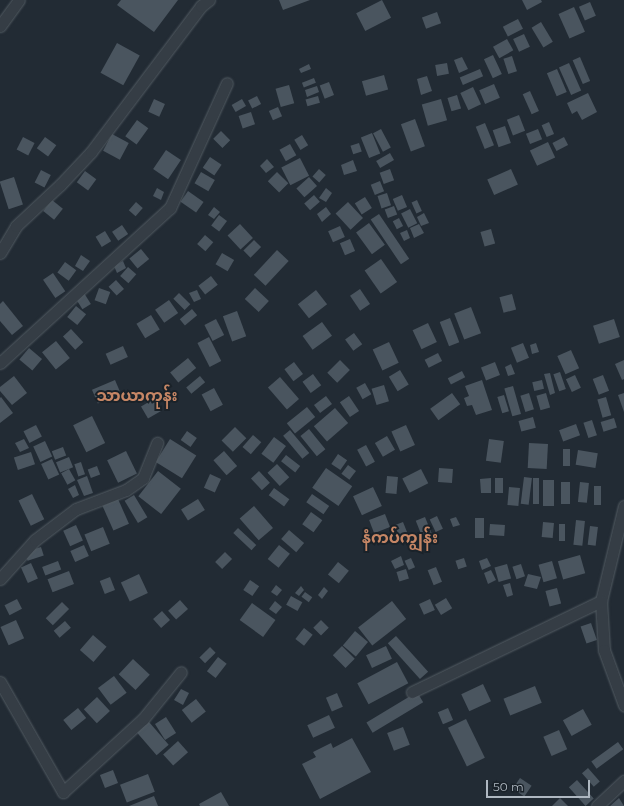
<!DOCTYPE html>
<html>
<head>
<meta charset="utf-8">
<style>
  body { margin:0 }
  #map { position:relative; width:624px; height:806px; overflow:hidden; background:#222b34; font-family:Montserrat,"Noto Sans Myanmar",sans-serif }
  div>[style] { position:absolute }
  .building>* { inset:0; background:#4a555f; transform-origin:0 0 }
  .roads { filter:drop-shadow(0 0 1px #525b62) drop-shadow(0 0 1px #525b62) }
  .street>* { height:11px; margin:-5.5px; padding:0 5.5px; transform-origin:5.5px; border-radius:5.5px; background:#353d45 }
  span { translate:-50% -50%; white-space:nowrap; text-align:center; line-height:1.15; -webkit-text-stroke:4px #1a2229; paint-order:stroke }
  .quarter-label { font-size:16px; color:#c68665; font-weight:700 }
  .scale { position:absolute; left:486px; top:780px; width:104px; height:18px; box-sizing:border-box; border:2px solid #afb8c1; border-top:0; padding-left:5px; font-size:12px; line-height:14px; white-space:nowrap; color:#afb8c1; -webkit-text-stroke:3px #1a2229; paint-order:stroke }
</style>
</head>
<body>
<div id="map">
  <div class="building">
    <div style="clip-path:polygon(121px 0,178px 0,154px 32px,117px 5px)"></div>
    <div style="clip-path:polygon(279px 0,310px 0,283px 10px)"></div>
    <div style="left:382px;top:0;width:20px;height:29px;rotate:63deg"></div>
    <div style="clip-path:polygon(522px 0,541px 0,542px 2px,527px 10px)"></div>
    <div style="left:590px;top:2px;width:15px;height:12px;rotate:67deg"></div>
    <div style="left:574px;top:7px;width:27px;height:17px;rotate:66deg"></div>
    <div style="left:437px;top:12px;width:12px;height:16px;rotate:70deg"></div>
    <div style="left:518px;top:19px;width:11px;height:17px;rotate:63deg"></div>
    <div style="left:541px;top:22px;width:23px;height:11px;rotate:59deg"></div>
    <div style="left:524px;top:34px;width:14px;height:12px;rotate:65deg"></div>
    <div style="left:507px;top:39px;width:13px;height:16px;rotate:61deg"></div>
    <div style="left:117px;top:43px;width:26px;height:34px;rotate:29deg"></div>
    <div style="left:493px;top:55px;width:21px;height:10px;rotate:65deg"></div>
    <div style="left:512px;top:56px;width:16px;height:9px;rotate:72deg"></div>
    <div style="clip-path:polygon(462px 57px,468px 69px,459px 73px,454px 60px)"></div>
    <div style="left:580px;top:57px;width:26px;height:8px;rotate:67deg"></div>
    <div style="left:447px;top:63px;width:11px;height:12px;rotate:80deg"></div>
    <div style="left:569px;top:63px;width:30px;height:11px;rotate:66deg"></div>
    <div style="clip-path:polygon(309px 64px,311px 69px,301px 73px,299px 69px)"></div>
    <div style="left:480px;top:69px;width:8px;height:22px;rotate:67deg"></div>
    <div style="left:557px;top:69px;width:25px;height:11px;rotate:67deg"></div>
    <div style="left:384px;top:75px;width:15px;height:23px;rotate:74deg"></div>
    <div style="clip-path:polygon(427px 76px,432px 91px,421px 95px,417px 79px)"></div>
    <div style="left:314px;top:78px;width:5px;height:13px;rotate:68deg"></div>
    <div style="left:329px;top:82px;width:14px;height:10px;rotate:69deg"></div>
    <div style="left:494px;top:84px;width:15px;height:16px;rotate:67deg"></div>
    <div style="left:289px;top:85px;width:19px;height:14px;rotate:74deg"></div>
    <div style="clip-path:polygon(317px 86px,319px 92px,307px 97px,305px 90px)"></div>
    <div style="left:473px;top:87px;width:19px;height:14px;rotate:65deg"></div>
    <div style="left:530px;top:91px;width:22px;height:8px;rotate:66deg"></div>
    <div style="clip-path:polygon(588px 93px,597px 112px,582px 120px,577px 111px,572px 114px,567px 103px)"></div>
    <div style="left:457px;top:95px;width:14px;height:10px;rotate:73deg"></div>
    <div style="left:257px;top:96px;width:9px;height:10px;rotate:63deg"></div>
    <div style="left:318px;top:96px;width:7px;height:13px;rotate:74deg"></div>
    <div style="left:154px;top:99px;width:12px;height:14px;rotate:24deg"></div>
    <div style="left:242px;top:99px;width:8px;height:12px;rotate:60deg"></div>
    <div style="left:441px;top:99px;width:22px;height:20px;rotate:74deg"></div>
    <div style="left:278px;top:107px;width:10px;height:10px;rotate:66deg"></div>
    <div style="left:251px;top:112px;width:13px;height:13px;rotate:72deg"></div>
    <div style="left:519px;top:115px;width:17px;height:13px;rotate:69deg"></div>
    <div style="left:415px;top:119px;width:29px;height:15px;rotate:70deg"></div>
    <div style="left:137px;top:120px;width:14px;height:20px;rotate:36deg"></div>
    <div style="left:549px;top:122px;width:13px;height:8px;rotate:67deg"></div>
    <div style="left:485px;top:123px;width:24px;height:10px;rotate:68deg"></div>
    <div style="left:505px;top:126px;width:18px;height:13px;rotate:71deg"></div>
    <div style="left:381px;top:129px;width:21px;height:9px;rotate:62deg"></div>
    <div style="left:538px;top:129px;width:11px;height:13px;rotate:68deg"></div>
    <div style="left:221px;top:131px;width:13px;height:11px;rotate:45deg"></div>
    <div style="left:372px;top:133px;width:22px;height:12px;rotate:68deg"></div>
    <div style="left:112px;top:134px;width:19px;height:19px;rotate:28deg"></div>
    <div style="left:302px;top:135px;width:12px;height:9px;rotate:59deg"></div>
    <div style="left:23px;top:137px;width:13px;height:14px;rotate:27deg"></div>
    <div style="left:45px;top:137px;width:14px;height:14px;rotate:36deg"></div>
    <div style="left:564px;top:137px;width:9px;height:13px;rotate:63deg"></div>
    <div style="left:548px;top:142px;width:17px;height:20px;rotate:65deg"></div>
    <div style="left:359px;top:143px;width:9px;height:9px;rotate:72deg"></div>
    <div style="left:290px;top:144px;width:13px;height:12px;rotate:61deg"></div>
    <div style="left:166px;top:150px;width:18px;height:23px;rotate:34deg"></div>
    <div style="left:390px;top:153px;width:8px;height:16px;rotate:60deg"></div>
    <div style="left:210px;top:157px;width:14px;height:13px;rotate:34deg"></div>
    <div style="left:300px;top:158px;width:20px;height:21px;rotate:63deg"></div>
    <div style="clip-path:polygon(267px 159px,274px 167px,266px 173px,260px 166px)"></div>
    <div style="clip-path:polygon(353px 160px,357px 171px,344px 175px,341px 165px)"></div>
    <div style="left:319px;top:169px;width:9px;height:10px;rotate:41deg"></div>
    <div style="left:390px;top:169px;width:12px;height:11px;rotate:70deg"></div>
    <div style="left:511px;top:169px;width:17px;height:26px;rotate:66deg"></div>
    <div style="left:41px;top:170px;width:11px;height:14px;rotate:27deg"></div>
    <div style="left:85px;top:171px;width:14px;height:14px;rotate:36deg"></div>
    <div style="left:201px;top:172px;width:16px;height:13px;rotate:30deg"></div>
    <div style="left:277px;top:172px;width:16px;height:13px;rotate:45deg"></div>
    <div style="left:14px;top:177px;width:29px;height:15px;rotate:72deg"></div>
    <div style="left:309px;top:177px;width:12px;height:17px;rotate:48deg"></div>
    <div style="left:380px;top:181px;width:11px;height:10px;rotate:68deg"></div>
    <div style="clip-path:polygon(157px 188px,164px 192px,161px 200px,153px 196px)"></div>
    <div style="clip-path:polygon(326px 188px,332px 193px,326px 202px,319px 198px)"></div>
    <div style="left:188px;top:191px;width:19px;height:13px;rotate:35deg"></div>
    <div style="left:387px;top:193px;width:13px;height:10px;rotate:72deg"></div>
    <div style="left:314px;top:195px;width:9px;height:13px;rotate:49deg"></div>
    <div style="left:402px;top:195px;width:13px;height:10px;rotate:67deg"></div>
    <div style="left:365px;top:197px;width:13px;height:12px;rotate:58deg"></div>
    <div style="left:52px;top:200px;width:14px;height:14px;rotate:39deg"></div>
    <div style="left:417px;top:200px;width:12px;height:6px;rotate:66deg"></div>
    <div style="left:136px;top:202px;width:9px;height:11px;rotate:41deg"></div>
    <div style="left:348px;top:202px;width:22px;height:17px;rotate:47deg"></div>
    <div style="left:394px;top:206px;width:9px;height:10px;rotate:69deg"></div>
    <div style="clip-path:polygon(214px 207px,220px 212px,214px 219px,208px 215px)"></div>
    <div style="clip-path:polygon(326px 207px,331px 214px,322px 222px,317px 214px)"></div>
    <div style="left:410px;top:209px;width:16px;height:10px;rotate:63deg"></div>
    <div style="clip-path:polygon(424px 213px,429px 223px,421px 226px,417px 217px)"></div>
    <div style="left:379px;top:214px;width:54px;height:10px;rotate:56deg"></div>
    <div style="left:219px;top:215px;width:10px;height:13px;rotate:37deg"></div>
    <div style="left:399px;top:218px;width:9px;height:7px;rotate:63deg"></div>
    <div style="left:369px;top:223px;width:27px;height:16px;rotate:54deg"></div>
    <div style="left:240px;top:224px;width:19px;height:17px;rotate:47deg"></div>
    <div style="clip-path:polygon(419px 224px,424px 233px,414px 238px,410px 228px)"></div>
    <div style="left:122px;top:225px;width:11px;height:12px;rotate:56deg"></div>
    <div style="left:340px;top:226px;width:12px;height:13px;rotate:66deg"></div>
    <div style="left:491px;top:229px;width:15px;height:11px;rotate:74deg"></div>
    <div style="clip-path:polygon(407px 230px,410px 238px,404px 241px,400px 233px)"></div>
    <div style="left:105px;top:231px;width:12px;height:11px;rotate:59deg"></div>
    <div style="left:205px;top:235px;width:11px;height:12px;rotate:41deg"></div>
    <div style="left:350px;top:239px;width:13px;height:11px;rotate:67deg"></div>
    <div style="left:254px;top:240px;width:10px;height:15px;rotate:45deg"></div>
    <div style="left:141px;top:249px;width:13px;height:15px;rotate:51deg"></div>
    <div style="left:277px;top:250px;width:16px;height:34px;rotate:43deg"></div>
    <div style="left:222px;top:253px;width:14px;height:13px;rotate:30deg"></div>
    <div style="clip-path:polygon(81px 255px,90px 261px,83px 271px,75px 266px)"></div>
    <div style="left:381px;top:259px;width:28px;height:20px;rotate:55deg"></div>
    <div style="clip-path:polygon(123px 261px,126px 268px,117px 273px,114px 266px)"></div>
    <div style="left:65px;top:262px;width:14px;height:13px;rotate:36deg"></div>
    <div style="left:128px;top:267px;width:11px;height:12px;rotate:41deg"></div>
    <div style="left:53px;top:273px;width:22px;height:12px;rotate:56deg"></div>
    <div style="left:211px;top:276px;width:11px;height:16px;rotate:52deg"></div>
    <div style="left:116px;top:280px;width:12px;height:10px;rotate:48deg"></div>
    <div style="left:99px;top:288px;width:12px;height:13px;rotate:20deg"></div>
    <div style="left:255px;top:288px;width:19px;height:15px;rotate:43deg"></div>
    <div style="left:360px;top:289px;width:18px;height:12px;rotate:56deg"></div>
    <div style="clip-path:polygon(197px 290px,201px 299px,194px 302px,189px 293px)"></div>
    <div style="left:316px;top:290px;width:18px;height:23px;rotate:52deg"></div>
    <div style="left:84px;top:293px;width:13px;height:10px;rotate:58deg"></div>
    <div style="left:179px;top:293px;width:16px;height:8px;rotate:45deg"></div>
    <div style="left:512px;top:294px;width:16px;height:13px;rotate:75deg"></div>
    <div style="left:169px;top:300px;width:16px;height:17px;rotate:55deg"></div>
    <div style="clip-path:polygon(3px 301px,23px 326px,12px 335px,0 321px,0 304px)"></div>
    <div style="left:76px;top:306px;width:13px;height:14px;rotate:39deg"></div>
    <div style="left:471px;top:307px;width:28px;height:18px;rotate:69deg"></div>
    <div style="left:192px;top:309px;width:8px;height:16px;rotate:50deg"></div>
    <div style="left:237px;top:311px;width:27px;height:15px;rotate:70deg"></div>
    <div style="left:151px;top:315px;width:17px;height:17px;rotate:59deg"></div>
    <div style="left:450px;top:318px;width:26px;height:11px;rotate:69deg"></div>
    <div style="left:216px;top:319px;width:18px;height:13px;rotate:63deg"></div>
    <div style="left:614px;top:319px;width:19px;height:22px;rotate:72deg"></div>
    <div style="left:322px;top:322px;width:17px;height:24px;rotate:54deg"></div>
    <div style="left:428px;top:323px;width:21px;height:17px;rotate:65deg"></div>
    <div style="left:71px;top:329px;width:18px;height:11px;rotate:47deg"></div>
    <div style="left:354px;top:333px;width:14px;height:11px;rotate:54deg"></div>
    <div style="left:209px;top:337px;width:27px;height:13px;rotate:63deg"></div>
    <div style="left:56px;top:341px;width:22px;height:18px;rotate:51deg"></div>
    <div style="left:389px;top:342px;width:23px;height:18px;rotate:65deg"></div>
    <div style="left:523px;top:343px;width:16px;height:13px;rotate:68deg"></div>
    <div style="clip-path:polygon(536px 343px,539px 352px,532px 354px,530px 345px)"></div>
    <div style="left:123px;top:346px;width:12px;height:19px;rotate:66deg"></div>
    <div style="left:29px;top:348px;width:17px;height:15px;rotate:40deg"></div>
    <div style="left:571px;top:350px;width:20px;height:15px;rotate:66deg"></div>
    <div style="left:438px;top:353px;width:9px;height:15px;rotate:63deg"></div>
    <div style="left:188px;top:358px;width:13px;height:23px;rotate:51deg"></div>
    <div style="left:340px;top:360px;width:14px;height:18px;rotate:45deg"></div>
    <div style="clip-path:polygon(624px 360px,624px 379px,622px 380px,615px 364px)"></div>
    <div style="left:294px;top:362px;width:15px;height:12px;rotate:53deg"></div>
    <div style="left:495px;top:362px;width:14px;height:15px;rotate:69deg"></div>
    <div style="clip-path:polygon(511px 364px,515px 374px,508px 376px,505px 367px)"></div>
    <div style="left:400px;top:370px;width:17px;height:13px;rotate:59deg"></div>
    <div style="left:462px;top:371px;width:7px;height:16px;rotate:63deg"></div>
    <div style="left:560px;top:372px;width:18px;height:7px;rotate:71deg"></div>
    <div style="clip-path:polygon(550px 373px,555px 393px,550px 395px,544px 374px)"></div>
    <div style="left:313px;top:374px;width:14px;height:13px;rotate:54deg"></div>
    <div style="left:575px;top:375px;width:14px;height:10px;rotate:65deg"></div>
    <div style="left:603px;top:375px;width:17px;height:11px;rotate:69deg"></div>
    <div style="clip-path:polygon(14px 376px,27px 393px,12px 405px,0 391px,0 387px)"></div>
    <div style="left:200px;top:376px;width:8px;height:18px;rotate:50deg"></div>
    <div style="left:280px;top:377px;width:29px;height:16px;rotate:49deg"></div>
    <div style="left:115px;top:380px;width:15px;height:25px;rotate:67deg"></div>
    <div style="clip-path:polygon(482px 380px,492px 410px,476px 415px,472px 405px,467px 406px,464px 398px,469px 396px,465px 386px)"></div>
    <div style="left:542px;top:380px;width:9px;height:10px;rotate:77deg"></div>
    <div style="left:365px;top:383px;width:13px;height:10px;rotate:61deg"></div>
    <div style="left:384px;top:385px;width:17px;height:13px;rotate:73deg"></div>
    <div style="left:513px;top:386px;width:29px;height:9px;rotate:74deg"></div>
    <div style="left:214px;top:388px;width:19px;height:14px;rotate:62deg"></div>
    <div style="left:452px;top:393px;width:14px;height:27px;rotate:54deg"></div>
    <div style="left:529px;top:393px;width:17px;height:9px;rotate:73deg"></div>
    <div style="left:546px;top:393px;width:15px;height:10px;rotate:74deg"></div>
    <div style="clip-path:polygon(624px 393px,624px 412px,618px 395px)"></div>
    <div style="left:504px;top:395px;width:17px;height:7px;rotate:73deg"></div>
    <div style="left:326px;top:396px;width:10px;height:15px;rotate:53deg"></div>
    <div style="left:349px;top:396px;width:18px;height:11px;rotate:56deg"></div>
    <div style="clip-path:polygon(1px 397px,13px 413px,0 423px,0 398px)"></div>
    <div style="left:606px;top:397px;width:19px;height:9px;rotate:74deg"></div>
    <div style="left:154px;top:399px;width:14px;height:15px;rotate:60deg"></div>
    <div style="left:307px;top:407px;width:13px;height:26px;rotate:51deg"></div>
    <div style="left:335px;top:408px;width:20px;height:28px;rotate:49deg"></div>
    <div style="left:92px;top:416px;width:30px;height:21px;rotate:64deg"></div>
    <div style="left:533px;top:417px;width:11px;height:15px;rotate:75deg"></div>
    <div style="left:614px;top:418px;width:10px;height:14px;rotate:73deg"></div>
    <div style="left:592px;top:420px;width:16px;height:9px;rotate:72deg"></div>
    <div style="left:576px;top:424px;width:12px;height:18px;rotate:70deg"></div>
    <div style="left:36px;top:425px;width:13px;height:14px;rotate:63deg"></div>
    <div style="left:406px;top:425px;width:22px;height:16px;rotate:66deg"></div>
    <div style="left:235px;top:427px;width:16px;height:19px;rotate:45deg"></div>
    <div style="left:309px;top:429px;width:26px;height:11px;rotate:51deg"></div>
    <div style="left:290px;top:430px;width:30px;height:9px;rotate:50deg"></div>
    <div style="left:187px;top:431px;width:12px;height:11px;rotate:35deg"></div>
    <div style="left:253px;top:435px;width:11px;height:16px;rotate:41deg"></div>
    <div style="left:387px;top:436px;width:16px;height:14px;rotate:60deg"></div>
    <div style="left:274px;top:437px;width:15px;height:21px;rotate:37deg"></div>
    <div style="clip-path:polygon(24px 439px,29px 448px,20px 452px,15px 443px)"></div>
    <div style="left:170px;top:439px;width:31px;height:27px;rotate:32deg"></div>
    <div style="left:489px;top:439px;width:15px;height:22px;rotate:8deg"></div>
    <div style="left:45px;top:441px;width:17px;height:13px;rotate:65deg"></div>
    <div style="left:529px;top:443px;width:19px;height:25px;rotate:3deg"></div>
    <div style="left:366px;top:445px;width:19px;height:10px;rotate:62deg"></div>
    <div style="left:63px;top:447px;width:9px;height:12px;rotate:69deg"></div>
    <div style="left:563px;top:449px;width:7px;height:17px"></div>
    <div style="left:578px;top:450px;width:20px;height:15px;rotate:9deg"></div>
    <div style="left:126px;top:451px;width:25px;height:21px;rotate:64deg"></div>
    <div style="left:224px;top:451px;width:20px;height:14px;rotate:49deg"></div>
    <div style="left:31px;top:452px;width:13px;height:18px;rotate:72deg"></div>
    <div style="left:338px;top:454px;width:11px;height:12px;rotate:34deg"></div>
    <div style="left:286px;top:455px;width:18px;height:8px;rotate:38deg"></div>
    <div style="left:69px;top:457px;width:11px;height:14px;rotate:68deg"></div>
    <div style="left:52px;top:459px;width:17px;height:12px;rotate:65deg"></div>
    <div style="left:81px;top:462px;width:13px;height:7px;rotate:72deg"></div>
    <div style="left:277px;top:464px;width:18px;height:13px;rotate:47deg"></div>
    <div style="left:348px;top:465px;width:10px;height:11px;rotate:37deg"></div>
    <div style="left:97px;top:466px;width:9px;height:10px;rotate:69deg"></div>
    <div style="left:326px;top:468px;width:32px;height:24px;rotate:35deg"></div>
    <div style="left:439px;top:468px;width:14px;height:14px;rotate:4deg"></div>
    <div style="left:69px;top:469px;width:13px;height:9px;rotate:61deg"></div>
    <div style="left:421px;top:469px;width:16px;height:21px;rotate:63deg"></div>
    <div style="left:158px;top:471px;width:29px;height:32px;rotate:38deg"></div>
    <div style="left:259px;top:471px;width:16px;height:11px;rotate:47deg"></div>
    <div style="left:210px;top:474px;width:12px;height:15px;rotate:24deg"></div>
    <div style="clip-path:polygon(87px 476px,93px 493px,84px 496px,77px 480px)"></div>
    <div style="left:387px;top:476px;width:11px;height:17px;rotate:5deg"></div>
    <div style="left:524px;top:477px;width:8px;height:27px;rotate:7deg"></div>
    <div style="clip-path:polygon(491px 478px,491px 493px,481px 493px,480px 479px)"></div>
    <div style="left:503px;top:478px;width:15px;height:8px;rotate:90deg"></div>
    <div style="left:533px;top:478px;width:6px;height:26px"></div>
    <div style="left:543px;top:480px;width:11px;height:26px"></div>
    <div style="left:570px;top:482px;width:22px;height:9px;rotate:90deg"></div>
    <div style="left:580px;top:482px;width:9px;height:20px;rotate:6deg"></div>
    <div style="clip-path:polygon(75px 485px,79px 495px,73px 498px,68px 489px)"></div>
    <div style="left:594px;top:486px;width:7px;height:19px"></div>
    <div style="left:373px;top:487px;width:21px;height:22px;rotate:65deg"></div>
    <div style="left:509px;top:487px;width:11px;height:18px;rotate:5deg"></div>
    <div style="left:274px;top:488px;width:19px;height:9px;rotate:36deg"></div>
    <div style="left:32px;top:494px;width:28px;height:15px;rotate:64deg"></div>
    <div style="left:312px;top:494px;width:21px;height:10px;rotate:35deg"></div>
    <div style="left:134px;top:495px;width:26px;height:11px;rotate:59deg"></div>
    <div style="left:118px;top:499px;width:27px;height:17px;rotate:66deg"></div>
    <div style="left:198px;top:499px;width:13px;height:20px;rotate:58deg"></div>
    <div style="left:254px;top:506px;width:29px;height:19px;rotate:49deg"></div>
    <div style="left:311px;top:512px;width:14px;height:15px;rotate:36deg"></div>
    <div style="left:385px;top:514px;width:14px;height:17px;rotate:69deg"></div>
    <div style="left:437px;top:516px;width:14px;height:8px;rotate:65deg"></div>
    <div style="left:425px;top:517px;width:24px;height:10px;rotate:68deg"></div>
    <div style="clip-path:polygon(456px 517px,460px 525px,453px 527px,450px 519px)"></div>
    <div style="left:484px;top:518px;width:20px;height:9px;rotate:90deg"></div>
    <div style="left:576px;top:520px;width:9px;height:25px;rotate:6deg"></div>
    <div style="left:403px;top:522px;width:11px;height:9px;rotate:68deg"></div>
    <div style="left:543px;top:522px;width:11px;height:15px;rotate:5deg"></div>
    <div style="left:490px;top:524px;width:15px;height:11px;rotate:4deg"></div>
    <div style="left:559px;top:524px;width:6px;height:17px"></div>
    <div style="left:76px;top:525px;width:17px;height:14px;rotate:66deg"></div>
    <div style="left:590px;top:526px;width:8px;height:19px;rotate:7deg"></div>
    <div style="left:103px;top:527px;width:18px;height:20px;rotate:68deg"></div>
    <div style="left:238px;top:528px;width:25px;height:7px;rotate:43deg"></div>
    <div style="left:289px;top:530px;width:20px;height:12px;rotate:41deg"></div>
    <div style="left:84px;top:545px;width:12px;height:15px;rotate:66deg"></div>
    <div style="left:279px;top:545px;width:14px;height:18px;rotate:39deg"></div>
    <div style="left:41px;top:547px;width:9px;height:17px;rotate:72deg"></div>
    <div style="left:225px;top:552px;width:10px;height:14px;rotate:45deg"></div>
    <div style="left:580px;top:555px;width:19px;height:23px;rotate:74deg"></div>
    <div style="clip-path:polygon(401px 556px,404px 565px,395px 569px,391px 561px)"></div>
    <div style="left:411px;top:558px;width:10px;height:7px;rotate:66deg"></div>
    <div style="left:464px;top:558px;width:9px;height:9px;rotate:72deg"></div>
    <div style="clip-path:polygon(487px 558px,491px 566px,482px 570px,479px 561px)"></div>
    <div style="left:58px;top:561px;width:9px;height:17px;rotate:69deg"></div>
    <div style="left:552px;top:561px;width:18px;height:14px;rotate:74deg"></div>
    <div style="left:338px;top:562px;width:14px;height:16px;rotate:39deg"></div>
    <div style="left:31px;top:563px;width:17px;height:11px;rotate:66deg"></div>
    <div style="left:507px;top:564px;width:15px;height:13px;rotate:74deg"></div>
    <div style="left:521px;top:564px;width:13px;height:9px;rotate:72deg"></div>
    <div style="left:436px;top:567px;width:16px;height:9px;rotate:68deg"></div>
    <div style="left:406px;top:569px;width:10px;height:10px;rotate:73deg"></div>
    <div style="clip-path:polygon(491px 570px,496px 580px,488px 584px,484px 573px)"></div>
    <div style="left:69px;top:571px;width:14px;height:23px;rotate:69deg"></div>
    <div style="left:139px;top:574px;width:21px;height:20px;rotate:65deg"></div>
    <div style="clip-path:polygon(528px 574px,541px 577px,537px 589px,524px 586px)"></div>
    <div style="left:110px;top:577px;width:14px;height:11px;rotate:69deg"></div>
    <div style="left:250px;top:580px;width:11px;height:12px;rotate:34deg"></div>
    <div style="clip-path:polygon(510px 583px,513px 595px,507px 597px,503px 585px)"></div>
    <div style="clip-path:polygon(276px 585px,282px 590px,277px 596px,271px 592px)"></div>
    <div style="clip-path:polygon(301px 586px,304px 590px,299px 596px,295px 593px)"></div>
    <div style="clip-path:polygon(324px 587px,328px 591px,322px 599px,318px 595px)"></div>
    <div style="left:557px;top:588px;width:16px;height:12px;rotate:75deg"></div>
    <div style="left:305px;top:592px;width:9px;height:6px;rotate:36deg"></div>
    <div style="left:291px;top:596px;width:13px;height:10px;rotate:29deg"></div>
    <div style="left:446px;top:598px;width:12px;height:13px;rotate:59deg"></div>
    <div style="left:17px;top:599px;width:11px;height:14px;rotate:63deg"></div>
    <div style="left:430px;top:599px;width:12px;height:12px;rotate:66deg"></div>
    <div style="left:180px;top:600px;width:12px;height:16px;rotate:48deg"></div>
    <div style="clip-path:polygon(275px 601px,282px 607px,276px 614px,269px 609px)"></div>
    <div style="left:392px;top:601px;width:23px;height:43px;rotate:52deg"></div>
    <div style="left:62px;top:602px;width:10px;height:23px;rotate:45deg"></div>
    <div style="left:252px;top:603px;width:29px;height:21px;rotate:36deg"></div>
    <div style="left:162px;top:611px;width:12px;height:12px;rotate:48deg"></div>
    <div style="left:16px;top:620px;width:20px;height:17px;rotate:66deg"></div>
    <div style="left:321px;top:620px;width:11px;height:11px;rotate:45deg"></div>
    <div style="left:65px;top:621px;width:9px;height:15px;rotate:49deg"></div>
    <div style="left:591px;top:623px;width:18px;height:11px;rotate:71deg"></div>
    <div style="left:304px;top:628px;width:11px;height:14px;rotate:38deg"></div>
    <div style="left:355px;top:631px;width:17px;height:19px;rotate:40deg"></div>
    <div style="left:93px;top:635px;width:18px;height:20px;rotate:41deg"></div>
    <div style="left:396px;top:636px;width:48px;height:11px;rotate:48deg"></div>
    <div style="left:342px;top:646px;width:18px;height:13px;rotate:45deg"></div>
    <div style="left:386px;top:646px;width:14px;height:22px;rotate:65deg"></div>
    <div style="left:210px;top:647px;width:8px;height:15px;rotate:45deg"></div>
    <div style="left:218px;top:657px;width:11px;height:18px;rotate:38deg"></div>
    <div style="left:133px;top:659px;width:23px;height:21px;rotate:43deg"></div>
    <div style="left:397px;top:662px;width:24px;height:45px;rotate:62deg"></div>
    <div style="left:114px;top:676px;width:21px;height:20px;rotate:53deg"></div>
    <div style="left:483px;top:684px;width:19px;height:24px;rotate:65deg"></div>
    <div style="left:535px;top:686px;width:18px;height:34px;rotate:68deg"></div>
    <div style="clip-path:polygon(181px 689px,189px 693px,183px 705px,174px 700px)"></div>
    <div style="left:417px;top:692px;width:12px;height:59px;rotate:59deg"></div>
    <div style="left:337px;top:693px;width:15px;height:12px;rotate:67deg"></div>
    <div style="left:97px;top:697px;width:19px;height:18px;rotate:47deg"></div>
    <div style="left:196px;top:699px;width:16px;height:18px;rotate:52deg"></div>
    <div style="left:78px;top:708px;width:13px;height:19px;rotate:51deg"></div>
    <div style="left:448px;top:708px;width:13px;height:11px;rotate:67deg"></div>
    <div style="left:583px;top:709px;width:18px;height:23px;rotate:61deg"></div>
    <div style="left:329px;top:715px;width:14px;height:24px;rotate:65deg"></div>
    <div style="left:166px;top:717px;width:19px;height:13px;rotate:58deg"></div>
    <div style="left:466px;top:719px;width:43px;height:20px;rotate:64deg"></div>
    <div style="left:149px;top:722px;width:30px;height:16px;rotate:49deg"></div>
    <div style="left:403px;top:727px;width:19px;height:17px;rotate:69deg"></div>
    <div style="left:559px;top:730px;width:21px;height:17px;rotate:67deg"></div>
    <div style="clip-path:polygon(352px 738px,371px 772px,320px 799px,302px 764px,316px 757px,313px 752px,331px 743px,333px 748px)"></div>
    <div style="left:178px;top:741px;width:15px;height:20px;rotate:48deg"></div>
    <div style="left:618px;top:742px;width:9px;height:33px;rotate:54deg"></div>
    <div style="left:588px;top:768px;width:18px;height:8px;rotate:49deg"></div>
    <div style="left:113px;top:770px;width:14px;height:14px;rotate:69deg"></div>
    <div style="left:148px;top:774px;width:19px;height:30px;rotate:69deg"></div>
    <div style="left:520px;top:778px;width:14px;height:13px;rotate:34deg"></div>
    <div style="left:577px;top:780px;width:25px;height:11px;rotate:48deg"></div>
    <div style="clip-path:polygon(221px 792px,229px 806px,200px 806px,199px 804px)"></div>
    <div style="clip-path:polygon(154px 796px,158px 806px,129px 806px)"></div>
    <div style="clip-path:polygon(560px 798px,568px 806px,552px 806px)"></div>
    <div style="clip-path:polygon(619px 798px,624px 806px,610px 806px)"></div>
  </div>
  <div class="roads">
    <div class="street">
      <div style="left:0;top:26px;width:32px;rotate:-54deg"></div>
      <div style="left:0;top:253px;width:31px;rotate:-59deg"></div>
      <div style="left:16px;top:226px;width:60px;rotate:-43deg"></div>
      <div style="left:60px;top:185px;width:45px;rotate:-46.8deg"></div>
      <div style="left:91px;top:152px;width:183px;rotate:-53deg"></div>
      <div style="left:201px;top:6px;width:10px;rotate:-37deg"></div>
      <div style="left:0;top:363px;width:230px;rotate:-42.4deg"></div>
      <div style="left:170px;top:208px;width:137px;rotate:-65.5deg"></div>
      <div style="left:624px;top:506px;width:98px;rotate:103.6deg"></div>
      <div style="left:601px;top:601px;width:49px;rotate:86.5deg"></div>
      <div style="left:604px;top:650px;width:59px;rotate:70deg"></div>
      <div style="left:0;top:579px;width:52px;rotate:-48.1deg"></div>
      <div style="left:35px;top:540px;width:51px;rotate:-37.1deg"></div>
      <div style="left:76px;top:509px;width:53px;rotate:-20.8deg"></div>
      <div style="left:126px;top:490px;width:21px;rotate:-35deg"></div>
      <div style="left:143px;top:478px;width:38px;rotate:-68deg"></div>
      <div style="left:0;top:682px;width:127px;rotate:60.2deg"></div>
      <div style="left:63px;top:792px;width:108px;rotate:-42.4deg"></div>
      <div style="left:143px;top:719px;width:60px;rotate:-51deg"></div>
      <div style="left:412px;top:692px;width:210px;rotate:-25.7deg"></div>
      <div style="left:597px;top:806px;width:37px;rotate:-43deg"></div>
    </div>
  </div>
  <div class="quarter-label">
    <span style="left:137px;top:396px">သာယာကုန်း</span>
    <span style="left:400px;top:538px">နံကပ်ကျွန်း</span>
  </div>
  <div class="scale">50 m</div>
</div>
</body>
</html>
